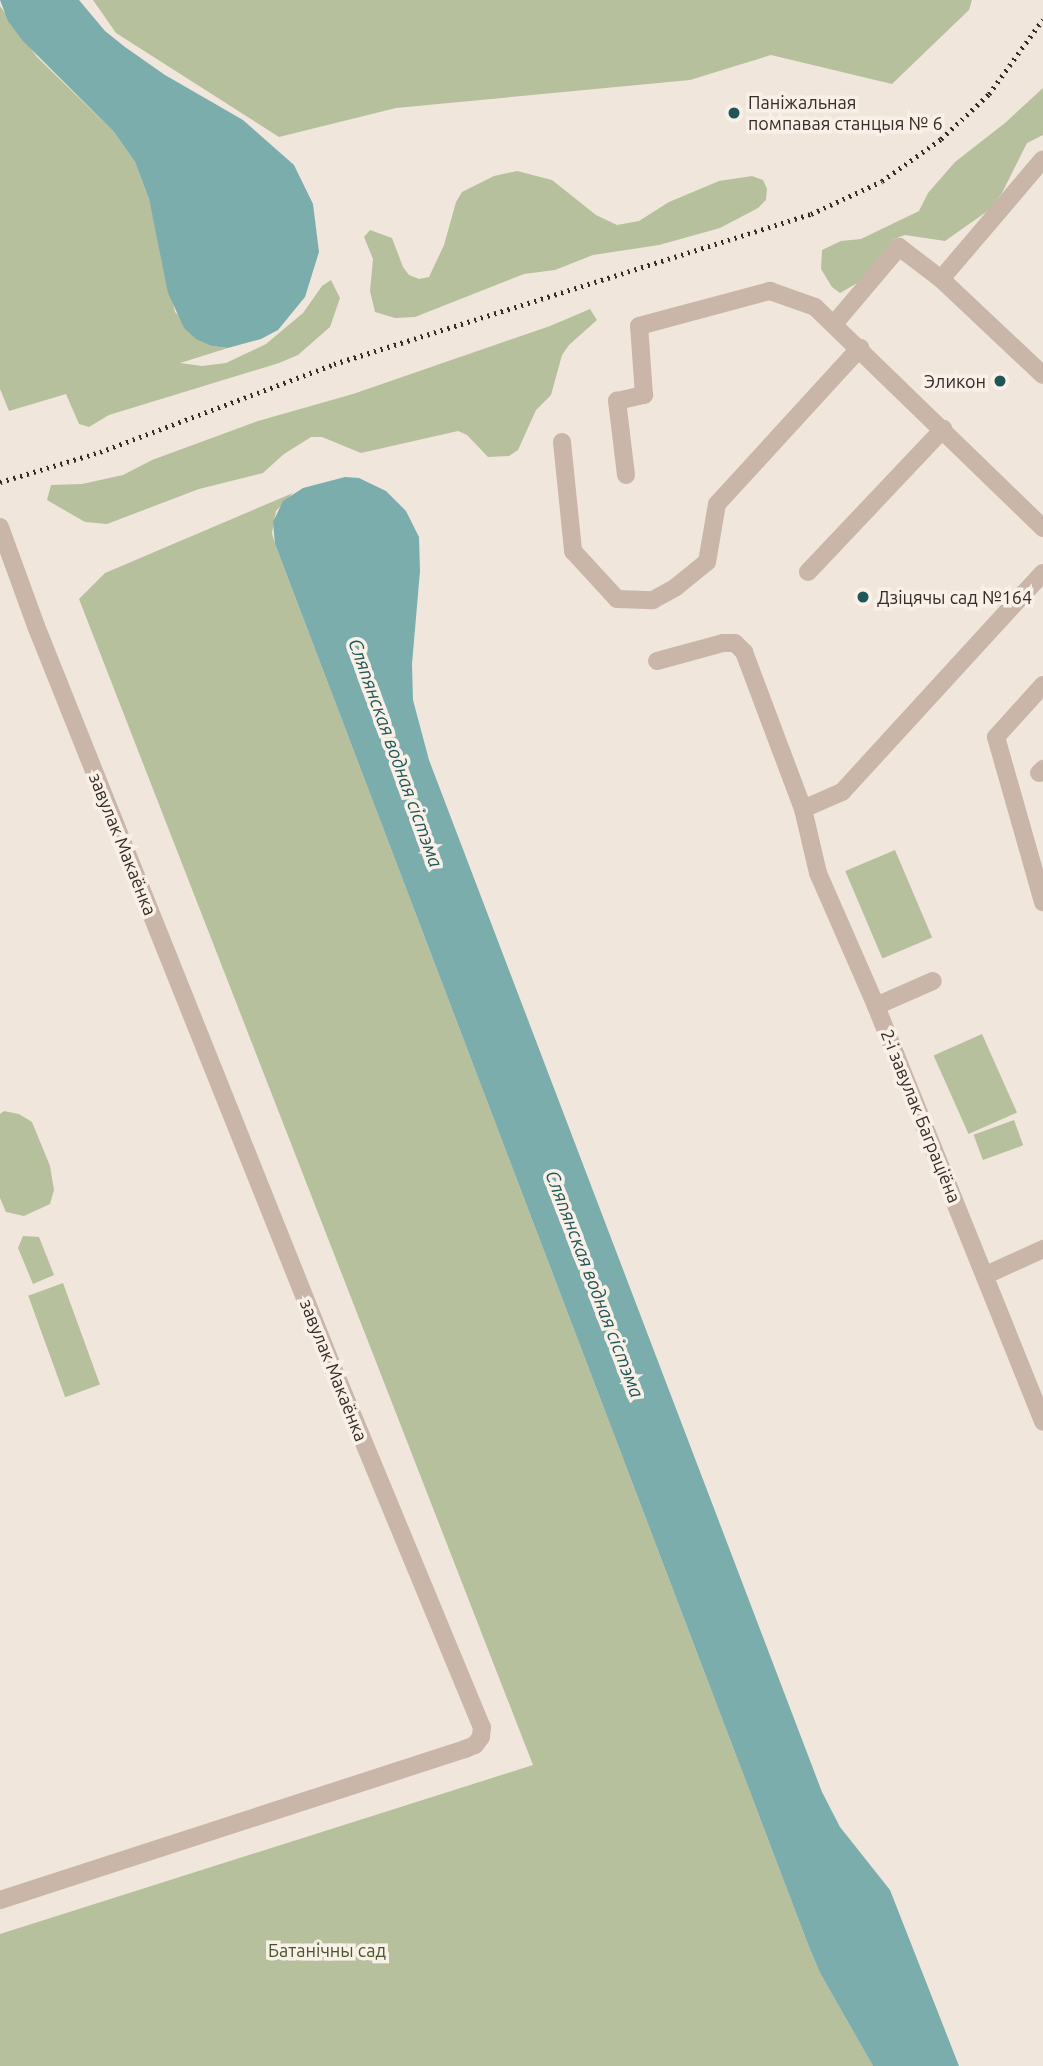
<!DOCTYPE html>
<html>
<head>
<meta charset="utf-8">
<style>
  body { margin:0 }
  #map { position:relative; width:1043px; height:2066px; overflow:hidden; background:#f1e6dc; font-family:Ubuntu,sans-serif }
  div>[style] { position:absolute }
  .green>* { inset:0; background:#b6c09d; transform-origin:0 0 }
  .water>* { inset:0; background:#7cadad }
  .minor>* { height:18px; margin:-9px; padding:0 9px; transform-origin:9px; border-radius:9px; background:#c9b6a8 }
  .rail>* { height:5px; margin-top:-2.5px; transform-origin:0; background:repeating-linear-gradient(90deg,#362c28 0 2px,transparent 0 7px) }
  .dots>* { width:19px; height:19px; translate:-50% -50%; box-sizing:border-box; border:4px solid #f9f0e8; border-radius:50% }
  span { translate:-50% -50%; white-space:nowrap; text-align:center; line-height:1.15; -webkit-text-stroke:7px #f9f0e8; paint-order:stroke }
  .poi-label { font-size:18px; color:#362c28 }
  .left { translate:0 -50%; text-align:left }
  .right { translate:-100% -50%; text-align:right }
  .street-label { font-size:18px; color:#362c28 }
  .park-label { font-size:18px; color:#47542d }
  .water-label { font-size:19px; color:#1f5656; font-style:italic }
</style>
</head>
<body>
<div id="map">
  <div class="green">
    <div style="clip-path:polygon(93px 0,972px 0,969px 10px,892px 84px,771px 55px,690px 80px,396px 108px,279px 137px,116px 33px)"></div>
    <div style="clip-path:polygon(0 6px,37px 57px,114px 132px,135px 162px,149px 199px,175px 312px,212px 346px,228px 348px,180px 363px,202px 366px,226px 363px,266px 344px,303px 313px,322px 286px,331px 280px,340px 298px,330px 327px,298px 355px,279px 363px,109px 415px,89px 427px,79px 424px,66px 394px,9px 411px,0 389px)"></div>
    <div style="clip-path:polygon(1043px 88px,1043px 135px,1027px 143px,1002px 193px,989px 210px,945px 241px,905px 235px,894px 239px,859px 282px,840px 293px,832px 287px,821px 269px,822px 250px,841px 241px,861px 239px,919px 211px,928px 193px,955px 162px,1005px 123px)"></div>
    <div style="clip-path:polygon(517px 171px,552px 180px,596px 215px,617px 225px,639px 221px,669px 202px,719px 181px,752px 176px,763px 180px,767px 189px,766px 200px,758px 208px,720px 228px,659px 245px,593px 255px,555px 270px,524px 274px,415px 317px,395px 318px,375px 312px,370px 291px,373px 259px,364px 237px,370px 230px,392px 238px,403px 267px,409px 275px,419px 279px,429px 277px,444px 245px,456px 202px,462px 192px,494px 176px)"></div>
    <div style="clip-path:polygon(590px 309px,597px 320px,569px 345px,562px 355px,551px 395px,536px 410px,518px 450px,509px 456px,488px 457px,467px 435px,458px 431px,361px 453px,322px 437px,311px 437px,284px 454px,263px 473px,199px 489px,107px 524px,85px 522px,47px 500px,51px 485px,82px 484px,123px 475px,152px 460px,258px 421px,353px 394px,550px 326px)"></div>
    <div style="clip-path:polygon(293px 493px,276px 511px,272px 533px,275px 544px,809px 1947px,820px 1973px,873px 2066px,0 2066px,0 1934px,533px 1765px,79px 599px,105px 573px)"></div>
    <div style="left:895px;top:850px;width:95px;height:54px;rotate:67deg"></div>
    <div style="left:982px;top:1034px;width:86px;height:53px;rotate:66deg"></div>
    <div style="clip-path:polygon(4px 1111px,19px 1114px,32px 1122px,50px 1166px,54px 1190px,50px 1204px,24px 1216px,6px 1212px,0 1198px,0 1114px)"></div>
    <div style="left:1014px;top:1120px;width:27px;height:43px;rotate:70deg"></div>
    <div style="clip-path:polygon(23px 1236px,39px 1237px,54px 1275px,33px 1284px,18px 1248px)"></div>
    <div style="left:63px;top:1283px;width:108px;height:37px;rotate:70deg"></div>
  </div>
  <div class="water">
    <div style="clip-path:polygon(0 0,79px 0,105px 31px,125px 47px,165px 75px,243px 120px,294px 165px,313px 204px,319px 252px,305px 297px,278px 330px,261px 339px,228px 348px,212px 346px,196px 339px,184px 328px,168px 293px,149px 199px,135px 162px,114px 132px,22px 40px,8px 21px)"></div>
    <div style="clip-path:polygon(345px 477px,359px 478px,386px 491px,406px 511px,419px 537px,420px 571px,412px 664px,413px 700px,429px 760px,822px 1792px,840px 1827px,890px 1890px,959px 2066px,873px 2066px,820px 1973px,809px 1947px,275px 544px,273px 522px,283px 501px,303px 488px)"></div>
  </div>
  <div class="minor">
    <div style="left:941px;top:279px;width:157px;rotate:-49.6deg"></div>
    <div style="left:834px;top:324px;width:101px;rotate:-49.8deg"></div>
    <div style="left:899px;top:247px;width:53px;rotate:37.3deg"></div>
    <div style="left:941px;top:279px;width:140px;rotate:43.3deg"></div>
    <div style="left:562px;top:442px;width:110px;rotate:84.2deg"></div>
    <div style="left:573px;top:551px;width:65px;rotate:47.5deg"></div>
    <div style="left:617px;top:599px;width:36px;rotate:2deg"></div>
    <div style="left:653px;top:600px;width:26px;rotate:-29deg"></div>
    <div style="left:676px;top:587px;width:40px;rotate:-39deg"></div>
    <div style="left:707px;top:562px;width:59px;rotate:-80.2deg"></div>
    <div style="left:717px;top:504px;width:212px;rotate:-47.5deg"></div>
    <div style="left:626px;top:475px;width:75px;rotate:-96.9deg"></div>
    <div style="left:617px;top:401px;width:28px;rotate:-13deg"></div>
    <div style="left:644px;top:395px;width:69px;rotate:-94.1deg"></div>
    <div style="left:639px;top:326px;width:136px;rotate:-15deg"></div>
    <div style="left:770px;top:291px;width:48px;rotate:19.6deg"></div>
    <div style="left:815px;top:307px;width:318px;rotate:44.1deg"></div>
    <div style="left:0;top:527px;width:105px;rotate:70deg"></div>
    <div style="left:36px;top:626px;width:799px;rotate:68.19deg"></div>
    <div style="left:333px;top:1368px;width:389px;rotate:67.5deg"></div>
    <div style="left:482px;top:1727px;width:10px;rotate:96deg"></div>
    <div style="left:481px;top:1737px;width:10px;rotate:127deg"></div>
    <div style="left:475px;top:1745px;width:11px;rotate:158deg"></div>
    <div style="left:465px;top:1749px;width:489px;rotate:162deg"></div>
    <div style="left:808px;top:572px;width:197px;rotate:-46.6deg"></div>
    <div style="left:657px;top:661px;width:68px;rotate:-15.3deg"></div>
    <div style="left:723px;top:643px;width:12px"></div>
    <div style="left:735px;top:643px;width:13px;rotate:45deg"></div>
    <div style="left:744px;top:652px;width:168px;rotate:69.4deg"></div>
    <div style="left:803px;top:809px;width:66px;rotate:76.8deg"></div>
    <div style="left:818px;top:873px;width:145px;rotate:66.4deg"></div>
    <div style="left:876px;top:1006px;width:448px;rotate:68.1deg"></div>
    <div style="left:1043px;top:685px;width:70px;rotate:132.1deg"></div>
    <div style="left:996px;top:737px;width:172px;rotate:74.1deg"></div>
    <div style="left:1039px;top:773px;width:6px;rotate:-45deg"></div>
    <div style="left:803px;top:809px;width:43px;rotate:-23.6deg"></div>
    <div style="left:842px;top:792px;width:297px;rotate:-47.5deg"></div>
    <div style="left:876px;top:1006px;width:62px;rotate:-23.7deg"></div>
    <div style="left:986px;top:1275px;width:63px;rotate:-24.5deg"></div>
  </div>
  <div class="rail">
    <div style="left:0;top:482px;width:104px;rotate:-16.7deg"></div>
    <div style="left:100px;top:452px;width:250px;rotate:-20.6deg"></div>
    <div style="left:334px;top:364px;width:500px;rotate:-17.46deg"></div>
    <div style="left:811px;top:214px;width:78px;rotate:-24.9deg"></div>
    <div style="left:882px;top:181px;width:72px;rotate:-35.4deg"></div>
    <div style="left:941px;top:139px;width:66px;rotate:-43.2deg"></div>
    <div style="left:989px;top:94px;width:92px;rotate:-54.2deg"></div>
  </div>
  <div class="dots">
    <div style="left:734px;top:113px;background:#1f5656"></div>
    <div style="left:1000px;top:381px;background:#1f5656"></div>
    <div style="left:863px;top:597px;background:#1f5656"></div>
  </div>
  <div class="poi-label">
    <span class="left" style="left:748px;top:113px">Паніжальная<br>помпавая станцыя № 6</span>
    <span class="right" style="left:986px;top:381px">Эликон</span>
    <span class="left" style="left:877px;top:597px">Дзіцячы сад №164</span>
  </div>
  <div class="street-label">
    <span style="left:123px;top:844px;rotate:68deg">завулак Макаёнка</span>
    <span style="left:921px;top:1116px;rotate:68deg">2-і завулак Баграціёна</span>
    <span style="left:334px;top:1370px;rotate:68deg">завулак Макаёнка</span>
  </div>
  <div class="park-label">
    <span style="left:327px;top:1950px">Батанічны сад</span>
  </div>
  <div class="water-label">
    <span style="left:395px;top:753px;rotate:70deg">Сляпянская водная сістэма</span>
    <span style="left:594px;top:1284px;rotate:69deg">Сляпянская водная сістэма</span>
  </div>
</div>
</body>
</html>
